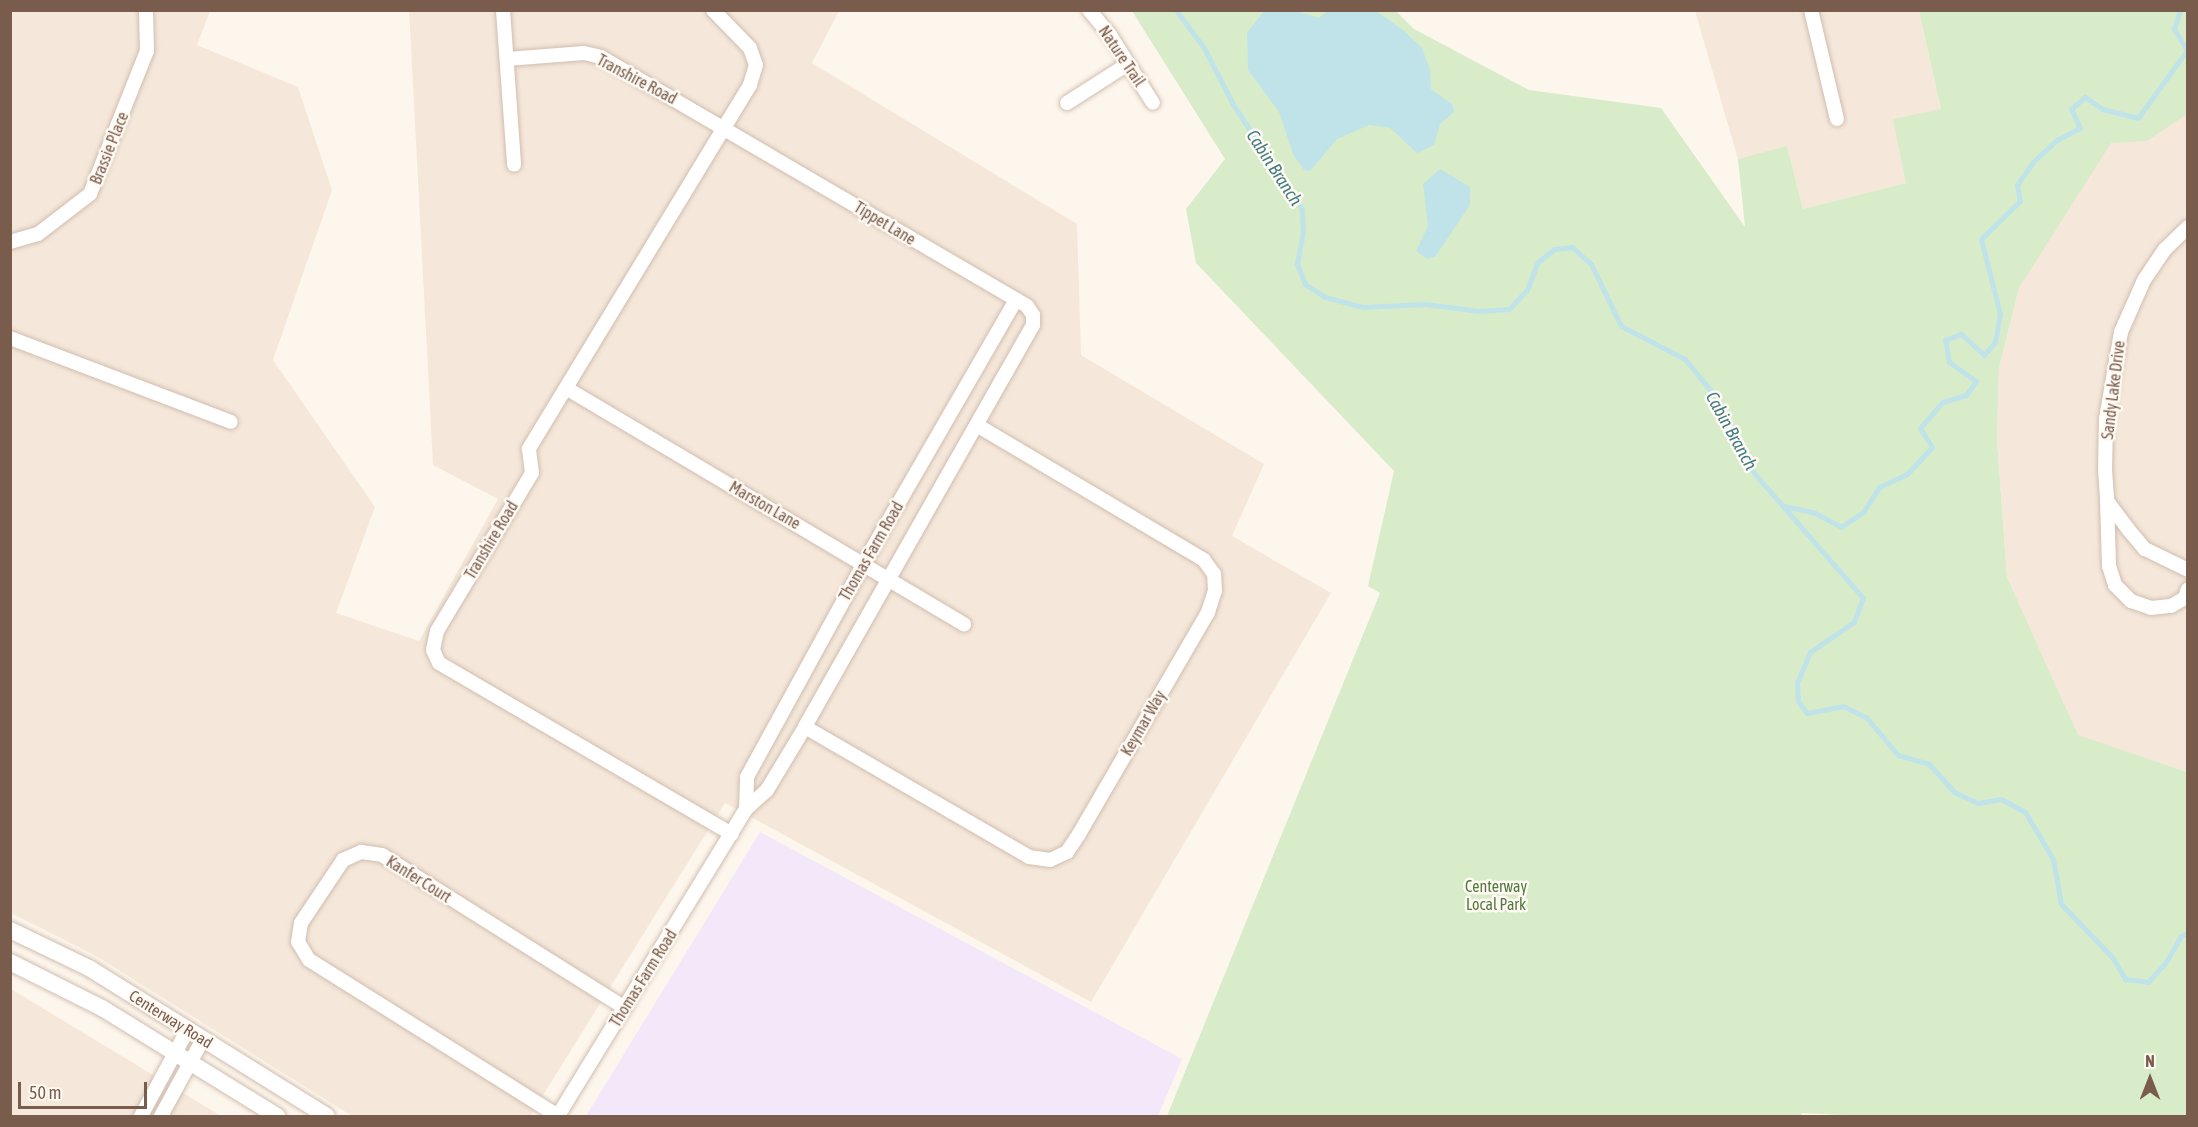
<!DOCTYPE html>
<html>
<head>
<meta charset="utf-8">
<style>
  body { margin:0 }
  #map { position:relative; width:2198px; height:1127px; overflow:hidden; background:#fdf6ec; font-family:"Asap Condensed",sans-serif }
  div>[style] { position:absolute }
  .residential>* { inset:0; background:#f5e8da }
  .education>* { inset:0; background:#f3e8fa }
  .green>* { inset:0; background:#d8ecc9 }
  .water>* { inset:0; background:#bfe3e8 }
  .stream>* { height:5px; margin:-2.5px; padding:0 2.5px; transform-origin:2.5px; border-radius:2.5px; background:#bfe3e8 }
  .roads { filter:drop-shadow(0 0 2px #d1beb0) drop-shadow(0 0 2px #d1beb0) }
  .minor>* { height:14px; margin:-7px; padding:0 7px; transform-origin:7px; border-radius:7px; background:#fff }
  .tertiary>* { height:16px; margin:-8px; padding:0 8px; transform-origin:8px; border-radius:8px; background:#fff }
  span { translate:-50% -50%; white-space:nowrap; text-align:center; line-height:1.15; -webkit-text-stroke:5px #fffaf3; paint-order:stroke }
  .street-label { font-size:16px; color:#7a5c4d }
  .park-label { font-size:16px; color:#537a41 }
  .water-label { font-size:18px; color:#437c86; font-style:italic }
  .frame { position:absolute; inset:0; border:12px solid #7a5c4d; pointer-events:none }
  .north { position:absolute; left:2120px; top:1049px; width:60px; height:60px; -webkit-text-stroke:4px #fffaf3; paint-order:stroke; rotate:0deg; font-size:16px; font-weight:700; line-height:24px; text-align:center; color:#7a5c4d }
  .north::after { content:''; display:block; margin:auto; width:21px; height:27px; background:#7a5c4d; clip-path:polygon(50% 0,100% 100%,50% 72%,0 100%) }
  .scale { position:absolute; left:18px; top:1082px; width:129px; height:27px; box-sizing:border-box; border:3px solid #7a5c4d; border-top:0; padding-left:8px; font-size:18px; line-height:21px; white-space:nowrap; color:#7a5c4d; -webkit-text-stroke:4px #fffaf3; paint-order:stroke }
</style>
</head>
<body>
<div id="map">
  <div class="residential">
    <div style="clip-path:polygon(409px 10px,839px 11px,812px 63px,1077px 224px,1081px 355px,1264px 464px,1232px 536px,1331px 593px,1091px 1002px,725px 803px,530px 1116px,352px 1116px,96px 956px,11px 913px,11px 11px,210px 11px,197px 45px,298px 87px,332px 190px,273px 360px,375px 507px,336px 613px,419px 641px,498px 499px,433px 465px)"></div>
    <div style="clip-path:polygon(1695px 11px,1919px 11px,1941px 109px,1906px 183px,1803px 209px,1787px 147px,1738px 159px)"></div>
    <div style="clip-path:polygon(2187px 94px,2187px 772px,2078px 736px,2007px 577px,1997px 440px,1999px 368px,2019px 288px,2037px 177px)"></div>
    <div style="clip-path:polygon(11px 989px,221px 1116px,11px 1116px)"></div>
  </div>
  <div class="education">
    <div style="clip-path:polygon(760px 832px,1182px 1059px,1158px 1116px,586px 1116px)"></div>
  </div>
  <div class="green">
    <div style="clip-path:polygon(1132px 11px,1396px 11px,1414px 29px,1529px 90px,1661px 108px,1745px 227px,1738px 159px,1787px 146px,1803px 209px,1906px 183px,1893px 119px,1941px 109px,1919px 11px,2187px 11px,2187px 114px,2147px 141px,2111px 143px,2019px 288px,1999px 368px,1997px 440px,2007px 577px,2078px 735px,2187px 772px,2187px 1116px,1861px 1116px,1802px 1113px,1801px 1116px,1167px 1116px,1380px 593px,1368px 586px,1394px 471px,1196px 263px,1186px 209px,1225px 159px)"></div>
  </div>
  <div class="water">
    <div style="clip-path:polygon(1264px 11px,1297px 11px,1319px 18px,1328px 11px,1376px 11px,1403px 30px,1422px 48px,1430px 70px,1431px 89px,1453px 105px,1454px 112px,1440px 124px,1434px 145px,1417px 153px,1390px 128px,1369px 125px,1337px 139px,1310px 171px,1304px 170px,1293px 154px,1279px 112px,1248px 70px,1247px 33px)"></div>
    <div style="clip-path:polygon(1440px 169px,1470px 187px,1470px 205px,1435px 257px,1427px 259px,1416px 251px,1428px 226px,1423px 184px)"></div>
  </div>
  <div class="stream">
    <div style="left:1176px;top:10px;width:47px;rotate:53.6deg"></div>
    <div style="left:1204px;top:48px;width:65px;rotate:62.7deg"></div>
    <div style="left:1234px;top:106px;width:123px;rotate:56.6deg"></div>
    <div style="left:1302px;top:209px;width:23px;rotate:88deg"></div>
    <div style="left:1303px;top:232px;width:33px;rotate:101deg"></div>
    <div style="left:1297px;top:264px;width:22px;rotate:68deg"></div>
    <div style="left:1305px;top:284px;width:24px;rotate:33deg"></div>
    <div style="left:1325px;top:297px;width:39px;rotate:15deg"></div>
    <div style="left:1363px;top:307px;width:62px;rotate:-2.8deg"></div>
    <div style="left:1425px;top:304px;width:55px;rotate:7.3deg"></div>
    <div style="left:1480px;top:311px;width:29px;rotate:-4deg"></div>
    <div style="left:1509px;top:309px;width:26px;rotate:-47deg"></div>
    <div style="left:1527px;top:290px;width:30px;rotate:-69deg"></div>
    <div style="left:1538px;top:262px;width:21px;rotate:-39deg"></div>
    <div style="left:1554px;top:249px;width:18px;rotate:-6deg"></div>
    <div style="left:1572px;top:247px;width:25px;rotate:42deg"></div>
    <div style="left:1591px;top:264px;width:69px;rotate:64.2deg"></div>
    <div style="left:1621px;top:326px;width:72px;rotate:27.3deg"></div>
    <div style="left:1685px;top:359px;width:55px;rotate:50.9deg"></div>
    <div style="left:1720px;top:402px;width:79px;rotate:64.4deg"></div>
    <div style="left:1754px;top:473px;width:166px;rotate:48.9deg"></div>
    <div style="left:1863px;top:598px;width:26px;rotate:111deg"></div>
    <div style="left:1854px;top:622px;width:53px;rotate:145.7deg"></div>
    <div style="left:1810px;top:652px;width:33px;rotate:113deg"></div>
    <div style="left:1797px;top:682px;width:19px;rotate:87deg"></div>
    <div style="left:1798px;top:701px;width:15px;rotate:53deg"></div>
    <div style="left:1807px;top:713px;width:37px;rotate:-11deg"></div>
    <div style="left:1843px;top:706px;width:25px;rotate:26deg"></div>
    <div style="left:1866px;top:717px;width:50px;rotate:49.9deg"></div>
    <div style="left:1898px;top:755px;width:32px;rotate:16deg"></div>
    <div style="left:1929px;top:764px;width:38px;rotate:48deg"></div>
    <div style="left:1954px;top:792px;width:26px;rotate:25deg"></div>
    <div style="left:1978px;top:803px;width:23px;rotate:-10deg"></div>
    <div style="left:2001px;top:799px;width:27px;rotate:28deg"></div>
    <div style="left:2025px;top:812px;width:55px;rotate:59.2deg"></div>
    <div style="left:2053px;top:859px;width:46px;rotate:79.9deg"></div>
    <div style="left:2061px;top:904px;width:74px;rotate:46.1deg"></div>
    <div style="left:2112px;top:957px;width:26px;rotate:59deg"></div>
    <div style="left:2125px;top:979px;width:23px;rotate:7deg"></div>
    <div style="left:2148px;top:982px;width:27px;rotate:-48deg"></div>
    <div style="left:2166px;top:962px;width:30px;rotate:-60deg"></div>
    <div style="left:2181px;top:936px;width:8px;rotate:-23deg"></div>
    <div style="left:1784px;top:506px;width:30px;rotate:12deg"></div>
    <div style="left:1813px;top:512px;width:32px;rotate:28deg"></div>
    <div style="left:1841px;top:527px;width:27px;rotate:-34deg"></div>
    <div style="left:1863px;top:512px;width:30px;rotate:-57deg"></div>
    <div style="left:1879px;top:487px;width:31px;rotate:-25deg"></div>
    <div style="left:1907px;top:474px;width:37px;rotate:-47deg"></div>
    <div style="left:1932px;top:447px;width:22px;rotate:-122deg"></div>
    <div style="left:1920px;top:428px;width:35px;rotate:-49deg"></div>
    <div style="left:1943px;top:402px;width:24px;rotate:-17deg"></div>
    <div style="left:1966px;top:395px;width:17px;rotate:-54deg"></div>
    <div style="left:1976px;top:381px;width:33px;rotate:-145deg"></div>
    <div style="left:1949px;top:362px;width:22px;rotate:-100deg"></div>
    <div style="left:1945px;top:340px;width:17px;rotate:-21deg"></div>
    <div style="left:1961px;top:334px;width:31px;rotate:42deg"></div>
    <div style="left:1984px;top:355px;width:17px;rotate:-50deg"></div>
    <div style="left:1995px;top:342px;width:28px;rotate:-80deg"></div>
    <div style="left:2000px;top:314px;width:77px;rotate:-104.2deg"></div>
    <div style="left:1981px;top:239px;width:54px;rotate:-44.3deg"></div>
    <div style="left:2020px;top:201px;width:16px;rotate:-101deg"></div>
    <div style="left:2017px;top:185px;width:28px;rotate:-55deg"></div>
    <div style="left:2033px;top:162px;width:33px;rotate:-43deg"></div>
    <div style="left:2057px;top:140px;width:26px;rotate:-28deg"></div>
    <div style="left:2080px;top:128px;width:21px;rotate:-115deg"></div>
    <div style="left:2071px;top:109px;width:18px;rotate:-41deg"></div>
    <div style="left:2085px;top:97px;width:21px;rotate:35deg"></div>
    <div style="left:2102px;top:109px;width:37px;rotate:14deg"></div>
    <div style="left:2138px;top:118px;width:84px;rotate:-54.2deg"></div>
    <div style="left:2187px;top:50px;width:25px;rotate:-122deg"></div>
    <div style="left:2174px;top:29px;width:20px;rotate:-72deg"></div>
  </div>
  <div class="roads">
    <div class="minor">
      <div style="left:503px;top:10px;width:155px;rotate:85.9deg"></div>
      <div style="left:713px;top:10px;width:53px;rotate:45.8deg"></div>
      <div style="left:750px;top:48px;width:18px;rotate:71deg"></div>
      <div style="left:756px;top:65px;width:21px;rotate:107deg"></div>
      <div style="left:750px;top:85px;width:426px;rotate:121.3deg"></div>
      <div style="left:529px;top:449px;width:24px;rotate:83deg"></div>
      <div style="left:532px;top:473px;width:184px;rotate:121deg"></div>
      <div style="left:437px;top:631px;width:19px;rotate:102deg"></div>
      <div style="left:433px;top:650px;width:14px;rotate:65deg"></div>
      <div style="left:439px;top:663px;width:339px;rotate:30.3deg"></div>
      <div style="left:1089px;top:10px;width:33px;rotate:50deg"></div>
      <div style="left:1110px;top:35px;width:80px;rotate:57.7deg"></div>
      <div style="left:1811px;top:10px;width:112px;rotate:76.6deg"></div>
      <div style="left:507px;top:59px;width:77px;rotate:-4.5deg"></div>
      <div style="left:584px;top:53px;width:17px;rotate:13deg"></div>
      <div style="left:601px;top:57px;width:493px;rotate:30.3deg"></div>
      <div style="left:1027px;top:306px;width:11px;rotate:56deg"></div>
      <div style="left:1033px;top:315px;width:10px;rotate:90deg"></div>
      <div style="left:1033px;top:325px;width:462px;rotate:119.6deg"></div>
      <div style="left:805px;top:727px;width:74px;rotate:121.1deg"></div>
      <div style="left:767px;top:790px;width:28px;rotate:138deg"></div>
      <div style="left:746px;top:809px;width:360px;rotate:121.5deg"></div>
      <div style="left:1067px;top:103px;width:72px;rotate:-32.6deg"></div>
      <div style="left:2188px;top:227px;width:32px;rotate:136deg"></div>
      <div style="left:2165px;top:249px;width:37px;rotate:124deg"></div>
      <div style="left:2144px;top:280px;width:57px;rotate:113.9deg"></div>
      <div style="left:2121px;top:332px;width:88px;rotate:99.8deg"></div>
      <div style="left:2106px;top:419px;width:50px;rotate:91.1deg"></div>
      <div style="left:2105px;top:469px;width:32px;rotate:86deg"></div>
      <div style="left:2107px;top:501px;width:35px;rotate:53deg"></div>
      <div style="left:2128px;top:529px;width:26px;rotate:50deg"></div>
      <div style="left:2145px;top:549px;width:48px;rotate:26deg"></div>
      <div style="left:10px;top:242px;width:29px;rotate:-16deg"></div>
      <div style="left:38px;top:234px;width:66px;rotate:-37.6deg"></div>
      <div style="left:90px;top:194px;width:154px;rotate:-68.3deg"></div>
      <div style="left:147px;top:51px;width:41px;rotate:-91.4deg"></div>
      <div style="left:10px;top:338px;width:236px;rotate:20.8deg"></div>
      <div style="left:566px;top:388px;width:463px;rotate:30.7deg"></div>
      <div style="left:2107px;top:501px;width:65px;rotate:88.2deg"></div>
      <div style="left:2109px;top:566px;width:20px;rotate:72deg"></div>
      <div style="left:2115px;top:585px;width:23px;rotate:45deg"></div>
      <div style="left:2131px;top:601px;width:21px;rotate:19deg"></div>
      <div style="left:2151px;top:608px;width:20px;rotate:-6deg"></div>
      <div style="left:2171px;top:606px;width:16px;rotate:-30deg"></div>
      <div style="left:2185px;top:598px;width:9px;rotate:-72deg"></div>
      <div style="left:805px;top:727px;width:259px;rotate:30.1deg"></div>
      <div style="left:1029px;top:857px;width:21px;rotate:8deg"></div>
      <div style="left:1050px;top:860px;width:19px;rotate:-25deg"></div>
      <div style="left:1067px;top:852px;width:22px;rotate:-56deg"></div>
      <div style="left:1079px;top:834px;width:257px;rotate:-59.8deg"></div>
      <div style="left:1208px;top:612px;width:22px;rotate:-72deg"></div>
      <div style="left:1215px;top:591px;width:17px;rotate:-93deg"></div>
      <div style="left:1214px;top:574px;width:17px;rotate:-126deg"></div>
      <div style="left:1204px;top:560px;width:264px;rotate:-149.3deg"></div>
      <div style="left:746px;top:809px;width:32px;rotate:-88deg"></div>
      <div style="left:747px;top:777px;width:244px;rotate:-61.3deg"></div>
      <div style="left:864px;top:563px;width:304px;rotate:-60deg"></div>
      <div style="left:141px;top:1116px;width:99px;rotate:-61.6deg"></div>
      <div style="left:161px;top:1116px;width:88px;rotate:-61.4deg"></div>
      <div style="left:558px;top:1116px;width:294px;rotate:-147.9deg"></div>
      <div style="left:309px;top:960px;width:21px;rotate:-121deg"></div>
      <div style="left:298px;top:942px;width:19px;rotate:-81deg"></div>
      <div style="left:301px;top:923px;width:76px;rotate:-56.3deg"></div>
      <div style="left:343px;top:860px;width:20px;rotate:-24deg"></div>
      <div style="left:361px;top:852px;width:21px;rotate:8deg"></div>
      <div style="left:382px;top:855px;width:287px;rotate:32.2deg"></div>
    </div>
    <div class="tertiary">
      <div style="left:10px;top:930px;width:88px;rotate:25.7deg"></div>
      <div style="left:89px;top:968px;width:280px;rotate:31.9deg"></div>
      <div style="left:10px;top:962px;width:103px;rotate:26.6deg"></div>
      <div style="left:102px;top:1008px;width:206px;rotate:31.7deg"></div>
    </div>
  </div>
  <div class="street-label">
    <span style="left:1122px;top:56px;rotate:56deg">Nature Trail</span>
    <span style="left:637px;top:79px;rotate:28deg">Transhire Road</span>
    <span style="left:109px;top:148px;rotate:-68deg">Brassie Place</span>
    <span style="left:885px;top:223px;rotate:31deg">Tippet Lane</span>
    <span style="left:2113px;top:390px;rotate:-83deg">Sandy Lake Drive</span>
    <span style="left:765px;top:505px;rotate:30deg">Marston Lane</span>
    <span style="left:491px;top:540px;rotate:-59deg">Transhire Road</span>
    <span style="left:871px;top:551px;rotate:-60deg">Thomas Farm Road</span>
    <span style="left:1143px;top:723px;rotate:-60deg">Keymar Way</span>
    <span style="left:419px;top:879px;rotate:32deg">Kanfer Court</span>
    <span style="left:643px;top:978px;rotate:-58deg">Thomas Farm Road</span>
    <span style="left:171px;top:1019px;rotate:32deg">Centerway Road</span>
  </div>
  <div class="park-label">
    <span style="left:1496px;top:895px">Centerway<br>Local Park</span>
  </div>
  <div class="water-label">
    <span style="left:1274px;top:168px;rotate:57deg">Cabin Branch</span>
    <span style="left:1731px;top:431px;rotate:61deg">Cabin Branch</span>
  </div>
  <div class="frame"></div>
  <div class="north">N</div>
  <div class="scale">50 m</div>
</div>
</body>
</html>
